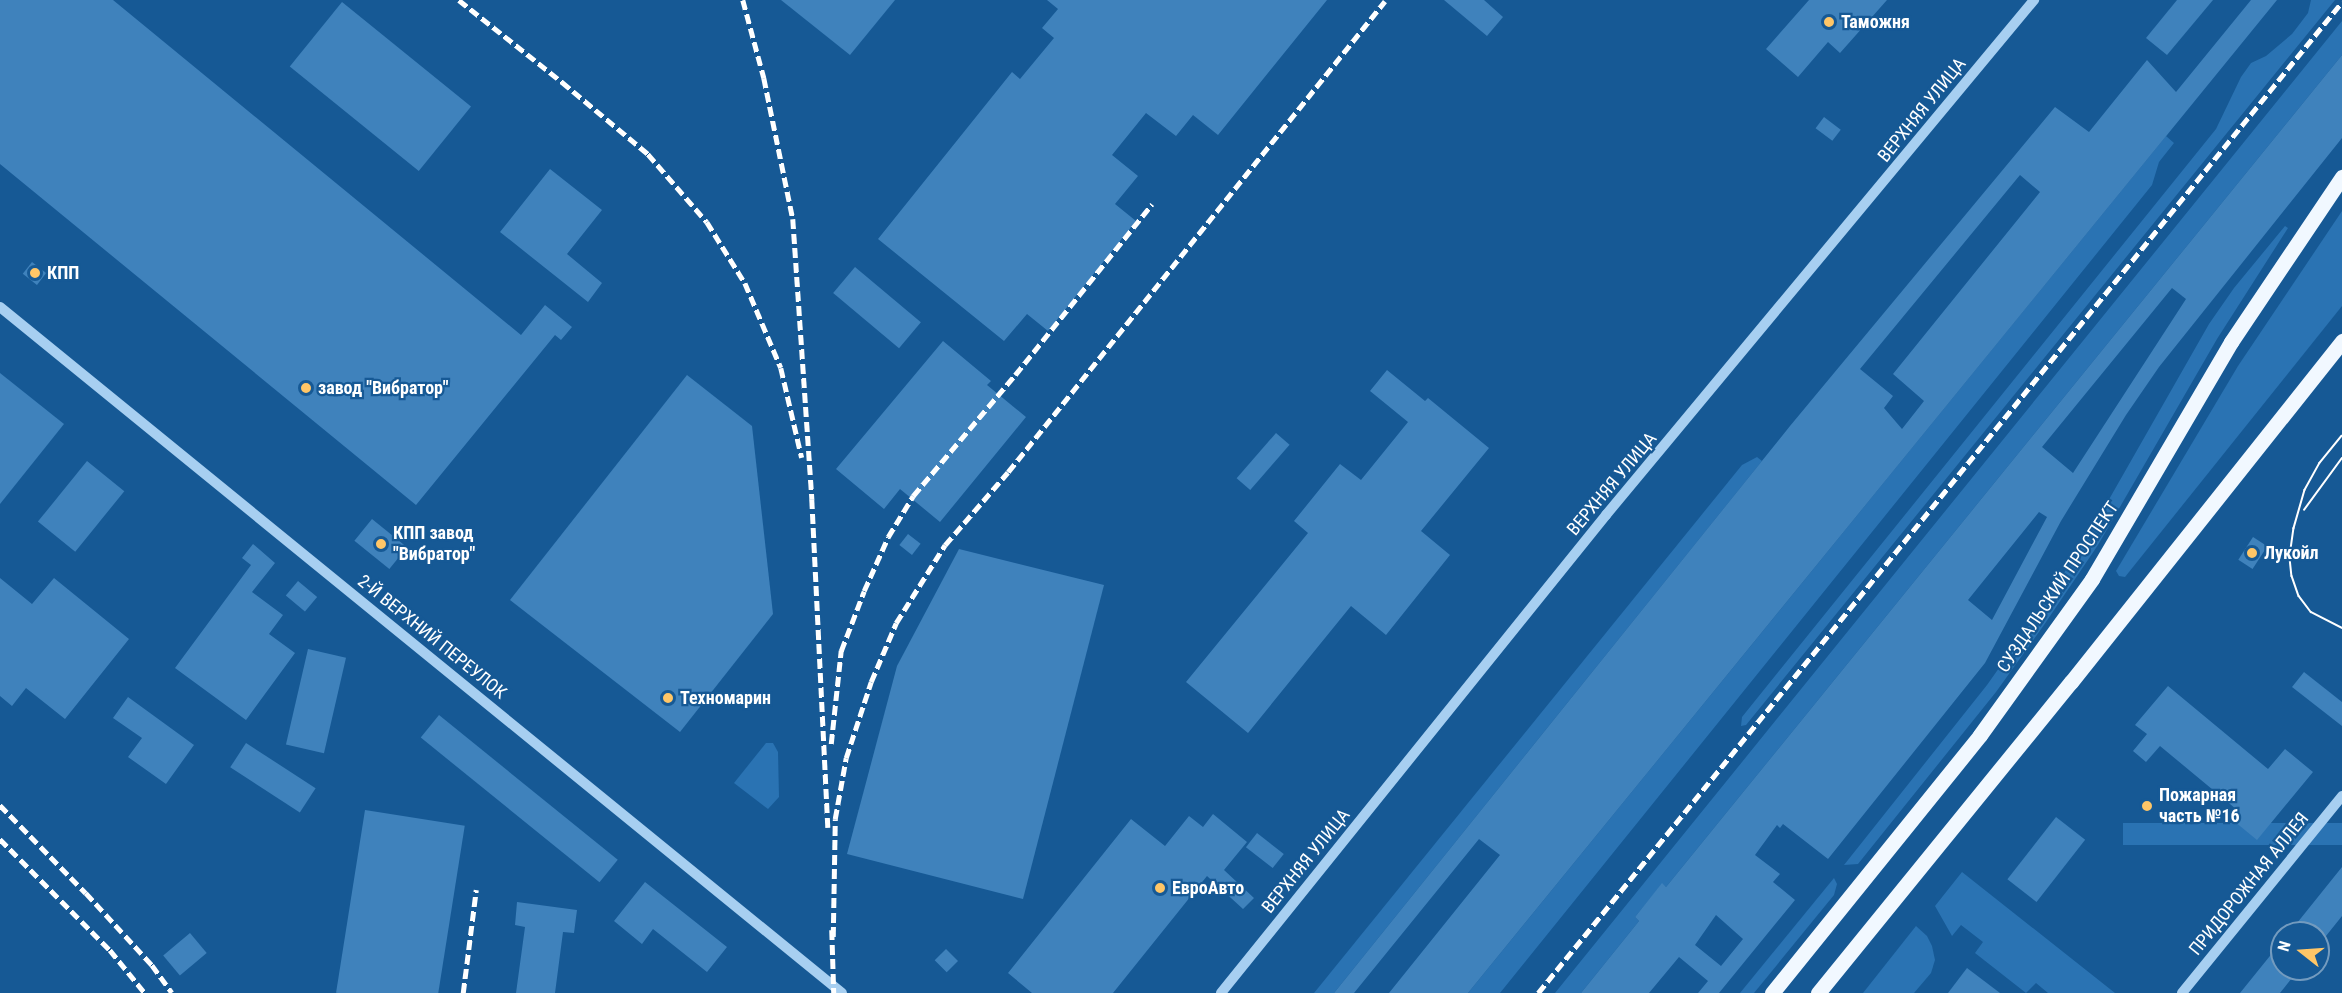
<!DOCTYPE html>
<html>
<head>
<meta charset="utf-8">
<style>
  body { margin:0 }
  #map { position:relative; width:2342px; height:993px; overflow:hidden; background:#165995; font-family:"Roboto Condensed",sans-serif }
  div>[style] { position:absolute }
  .green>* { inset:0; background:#2a73b3; transform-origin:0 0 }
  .building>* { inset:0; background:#3f82bc; transform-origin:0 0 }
  .minor>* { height:10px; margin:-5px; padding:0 5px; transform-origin:5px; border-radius:5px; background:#a7cff1 }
  .major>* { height:15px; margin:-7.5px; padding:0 7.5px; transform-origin:7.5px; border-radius:7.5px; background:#f1f8ff }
  .tram>* { height:1.5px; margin:-0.75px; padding:0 0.75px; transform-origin:0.75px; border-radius:0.75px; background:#fff }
  .rail>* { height:4.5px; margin-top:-2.25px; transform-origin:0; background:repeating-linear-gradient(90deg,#fff 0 10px,transparent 0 14.5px) }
  .dots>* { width:16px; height:16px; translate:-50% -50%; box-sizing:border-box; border:3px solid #165995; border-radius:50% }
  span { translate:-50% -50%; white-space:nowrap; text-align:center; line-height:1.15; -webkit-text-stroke:4.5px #165995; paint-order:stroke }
  .poi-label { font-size:18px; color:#fff; font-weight:700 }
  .left { translate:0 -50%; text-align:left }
  .street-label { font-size:18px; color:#fff }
  .north { position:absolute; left:2270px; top:921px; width:60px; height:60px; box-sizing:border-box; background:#165995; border:2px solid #739bbf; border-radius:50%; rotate:287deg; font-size:16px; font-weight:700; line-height:24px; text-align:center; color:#fff }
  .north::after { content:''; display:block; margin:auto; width:21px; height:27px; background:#ffc667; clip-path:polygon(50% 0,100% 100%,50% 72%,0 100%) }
</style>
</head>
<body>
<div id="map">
  <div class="green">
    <div style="clip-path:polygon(2311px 0,2335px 0,1746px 725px,1741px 726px,1742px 717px,2216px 129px,2241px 77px,2251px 63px,2266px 56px,2292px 34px,2308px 13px)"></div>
    <div style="clip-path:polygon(2342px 21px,2342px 55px,1666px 887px,1662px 884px,1635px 917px,1639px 921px,1581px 993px,1555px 993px)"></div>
    <div style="clip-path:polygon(2166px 136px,2174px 143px,2159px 162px,2152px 185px,1500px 993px,1468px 993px)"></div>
    <div style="clip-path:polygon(2342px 211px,2342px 306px,2125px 577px,2119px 576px,2116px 571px,2238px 366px)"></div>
    <div style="clip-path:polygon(2285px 226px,2288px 228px,2217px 339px,2098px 545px,2044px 625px,1996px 692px,1858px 864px,1844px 865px,1987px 685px,2035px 617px,2087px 538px,2209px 324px,2234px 288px)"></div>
    <div style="clip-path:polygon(1757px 457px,1762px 461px,1334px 993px,1314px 993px,1742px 465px)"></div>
    <div style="clip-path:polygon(766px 743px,773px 743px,778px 752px,779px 797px,768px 809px,734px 783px)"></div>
    <div style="left:2342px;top:823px;width:22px;height:219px;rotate:90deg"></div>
    <div style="clip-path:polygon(1962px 872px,2115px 993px,2048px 993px,2036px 983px,2026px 993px,1975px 953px,1983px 942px,1961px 925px,1952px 936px,1935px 906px)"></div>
    <div style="clip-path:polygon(1834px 878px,1837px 884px,1834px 895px,1754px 993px,1740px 993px)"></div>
    <div style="clip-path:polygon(1916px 926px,1927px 936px,1932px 946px,1935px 960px,1931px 973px,1914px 993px,1863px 993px)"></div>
  </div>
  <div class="building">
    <div style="clip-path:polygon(0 0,113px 0,521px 335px,545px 305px,572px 327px,561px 340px,555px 335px,416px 505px,0 164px)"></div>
    <div style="clip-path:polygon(781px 0,895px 0,850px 55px)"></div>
    <div style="clip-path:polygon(1047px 0,1327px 0,1218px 135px,1193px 115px,1176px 136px,1146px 113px,1112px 155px,1138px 176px,1115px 204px,1136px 221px,1048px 331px,1027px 314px,1004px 341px,878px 239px,1012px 72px,1020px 79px,1054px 38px,1042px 28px,1058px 9px)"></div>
    <div style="clip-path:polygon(1444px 0,1484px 0,1503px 17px,1487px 36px)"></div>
    <div style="clip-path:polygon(1809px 0,1887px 0,1840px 53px,1828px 42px,1798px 77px,1766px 49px)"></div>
    <div style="clip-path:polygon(2177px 0,2213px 0,2167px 55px,2146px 38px)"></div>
    <div style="clip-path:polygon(evenodd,2251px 0,2277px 0,1468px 993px,1389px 993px,1500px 855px,1479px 839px,1354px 993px,1334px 993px,1790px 426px,2055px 107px,2089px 132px,2147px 60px,2176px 92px,2251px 0,2020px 175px,2040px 192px,1893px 374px,1924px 401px,1902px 429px,1884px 408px,1893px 396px,1860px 369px,2020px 175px)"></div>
    <div style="left:342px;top:2px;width:166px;height:83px;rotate:39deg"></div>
    <div style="clip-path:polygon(evenodd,2342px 55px,2342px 138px,2159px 367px,2126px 415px,2061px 521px,1985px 663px,1828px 859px,1783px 824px,1780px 828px,1777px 825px,1755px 855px,1780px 874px,1773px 882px,1795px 900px,1719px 993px,1698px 993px,1708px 981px,1679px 957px,1649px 993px,1581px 993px,1639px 921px,1635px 917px,1662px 883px,1666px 887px,2342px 55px,2172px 288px,2186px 299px,2073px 473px,2042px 447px,2172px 288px,2342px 55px,2039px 512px,2047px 517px,1992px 620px,1968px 600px,2039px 512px,2342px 55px,1716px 915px,1743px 939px,1721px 966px,1695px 945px,1716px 915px)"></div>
    <div style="left:1824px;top:117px;width:21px;height:14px;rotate:37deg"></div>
    <div style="clip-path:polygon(550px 169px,602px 210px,567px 254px,602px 283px,588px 302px,500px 232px)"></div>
    <div style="left:32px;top:262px;width:18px;height:15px;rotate:38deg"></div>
    <div style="left:855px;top:267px;width:86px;height:34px;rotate:40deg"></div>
    <div style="clip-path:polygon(943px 341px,991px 381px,987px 385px,1026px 417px,940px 522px,900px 489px,884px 509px,836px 469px)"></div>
    <div style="clip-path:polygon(1387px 370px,1425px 401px,1428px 398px,1489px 448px,1421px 531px,1450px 555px,1386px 635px,1351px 606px,1248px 733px,1186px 682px,1308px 533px,1294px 521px,1340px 464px,1361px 480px,1408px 422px,1370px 391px)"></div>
    <div style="clip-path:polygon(0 373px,64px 424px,0 504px)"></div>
    <div style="clip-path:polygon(687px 375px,752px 426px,773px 614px,680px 732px,510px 600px)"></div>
    <div style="left:1276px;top:433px;width:18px;height:60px;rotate:41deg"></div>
    <div style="left:87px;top:461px;width:48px;height:78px;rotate:39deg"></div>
    <div style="left:372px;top:519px;width:45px;height:28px;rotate:39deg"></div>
    <div style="left:908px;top:534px;width:16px;height:14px;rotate:38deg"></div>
    <div style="left:2253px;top:537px;width:17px;height:27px;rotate:33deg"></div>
    <div style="clip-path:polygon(253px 544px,275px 563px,252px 592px,283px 615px,269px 634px,295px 653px,246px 720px,175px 668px,251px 565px,242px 558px)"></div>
    <div style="clip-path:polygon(959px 549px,1104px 585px,1023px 899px,847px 854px,897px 666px)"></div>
    <div style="clip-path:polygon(0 578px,32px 604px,54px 578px,129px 639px,65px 719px,26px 688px,12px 706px,0 696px)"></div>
    <div style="left:298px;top:581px;width:25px;height:19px;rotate:40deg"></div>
    <div style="left:308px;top:649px;width:39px;height:98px;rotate:13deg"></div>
    <div style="clip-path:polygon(2304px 672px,2342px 702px,2342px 726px,2292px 687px)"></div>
    <div style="clip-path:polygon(2168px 686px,2268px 769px,2285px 749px,2313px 772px,2257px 840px,2229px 817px,2236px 809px,2160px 746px,2146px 762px,2133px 751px,2147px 734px,2135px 725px)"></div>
    <div style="clip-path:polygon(128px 697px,194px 745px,166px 784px,128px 757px,142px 738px,113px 718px)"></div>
    <div style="left:439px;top:715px;width:230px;height:29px;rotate:39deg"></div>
    <div style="left:246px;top:743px;width:83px;height:29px;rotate:33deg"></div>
    <div style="left:365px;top:810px;width:101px;height:185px;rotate:9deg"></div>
    <div style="clip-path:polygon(1213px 814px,1247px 842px,1224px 870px,1254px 898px,1243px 909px,1207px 876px,1113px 993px,1032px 993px,1008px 973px,1131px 819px,1165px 846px,1189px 816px,1203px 827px)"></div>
    <div style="left:2056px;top:817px;width:37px;height:79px;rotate:38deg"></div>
    <div style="left:1257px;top:833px;width:34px;height:18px;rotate:38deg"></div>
    <div style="clip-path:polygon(2342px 867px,2342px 916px,2318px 946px,2318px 933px,2289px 933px)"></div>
    <div style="clip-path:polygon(645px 882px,727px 947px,707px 972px,653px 929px,642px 944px,614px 921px)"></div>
    <div style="clip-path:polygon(517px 902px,577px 910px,574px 933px,563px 932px,555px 993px,516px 993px,525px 927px,515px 925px)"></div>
    <div style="left:190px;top:933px;width:26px;height:35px;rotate:50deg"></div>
    <div style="clip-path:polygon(2282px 941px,2282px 969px,2299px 969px,2280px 993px,2240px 993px)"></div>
    <div style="left:946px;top:949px;width:17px;height:16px;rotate:45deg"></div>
    <div style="clip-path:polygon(1967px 968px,2000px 993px,1948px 993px)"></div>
  </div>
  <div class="minor">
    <div style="left:0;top:307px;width:1086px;rotate:39.17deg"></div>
    <div style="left:1221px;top:993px;width:614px;rotate:-51.15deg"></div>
    <div style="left:1606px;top:515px;width:670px;rotate:-50.27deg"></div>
    <div style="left:2182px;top:993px;width:254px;rotate:-50.9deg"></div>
  </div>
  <div class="major">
    <div style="left:1772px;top:993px;width:331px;rotate:-51.1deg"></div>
    <div style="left:1980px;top:735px;width:192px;rotate:-54.3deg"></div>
    <div style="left:2092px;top:579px;width:275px;rotate:-59.6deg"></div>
    <div style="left:2231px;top:342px;width:199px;rotate:-56.1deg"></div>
    <div style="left:1818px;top:993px;width:401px;rotate:-50.9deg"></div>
    <div style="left:2071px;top:682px;width:436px;rotate:-51.5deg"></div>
  </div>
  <div class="tram">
    <div style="left:2342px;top:436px;width:35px;rotate:129deg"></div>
    <div style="left:2320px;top:463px;width:31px;rotate:119deg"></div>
    <div style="left:2305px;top:490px;width:40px;rotate:106deg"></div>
    <div style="left:2294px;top:528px;width:30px;rotate:98deg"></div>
    <div style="left:2290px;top:558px;width:18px;rotate:84deg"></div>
    <div style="left:2292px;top:576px;width:21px;rotate:71deg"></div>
    <div style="left:2299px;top:596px;width:20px;rotate:53deg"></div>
    <div style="left:2311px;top:612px;width:35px;rotate:27deg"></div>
    <div style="left:2304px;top:510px;width:64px;rotate:-53.8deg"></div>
  </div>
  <div class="rail">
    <div style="left:459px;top:0;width:132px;rotate:38.5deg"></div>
    <div style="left:562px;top:82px;width:112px;rotate:39.9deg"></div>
    <div style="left:648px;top:154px;width:90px;rotate:49.1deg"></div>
    <div style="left:707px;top:222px;width:72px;rotate:58.1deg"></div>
    <div style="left:745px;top:283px;width:92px;rotate:67deg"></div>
    <div style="left:781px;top:368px;width:92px;rotate:76.9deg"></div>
    <div style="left:743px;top:0;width:81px;rotate:74.9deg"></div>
    <div style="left:764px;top:78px;width:144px;rotate:78.4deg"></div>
    <div style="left:793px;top:219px;width:281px;rotate:86.1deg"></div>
    <div style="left:812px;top:499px;width:329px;rotate:87.2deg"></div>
    <div style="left:831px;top:744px;width:94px;rotate:-83.9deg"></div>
    <div style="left:841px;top:651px;width:64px;rotate:-69deg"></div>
    <div style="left:864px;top:591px;width:59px;rotate:-66deg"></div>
    <div style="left:888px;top:537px;width:48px;rotate:-58.6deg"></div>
    <div style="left:913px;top:496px;width:158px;rotate:-49.9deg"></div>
    <div style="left:1015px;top:375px;width:219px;rotate:-51.3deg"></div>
    <div style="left:0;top:805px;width:123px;rotate:45.7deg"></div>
    <div style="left:86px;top:893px;width:98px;rotate:47.5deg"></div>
    <div style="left:152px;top:965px;width:34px;rotate:54deg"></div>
    <div style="left:0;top:839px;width:156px;rotate:45.3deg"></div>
    <div style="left:110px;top:950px;width:55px;rotate:50.9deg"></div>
    <div style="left:832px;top:930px;width:63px;rotate:88.2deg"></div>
    <div style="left:833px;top:937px;width:118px;rotate:-89deg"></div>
    <div style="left:835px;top:819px;width:62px;rotate:-79.8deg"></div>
    <div style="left:846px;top:758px;width:80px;rotate:-71.8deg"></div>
    <div style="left:871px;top:682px;width:64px;rotate:-67deg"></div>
    <div style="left:896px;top:623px;width:92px;rotate:-57.9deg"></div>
    <div style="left:945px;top:545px;width:96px;rotate:-49.2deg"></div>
    <div style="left:1008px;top:472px;width:603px;rotate:-51.33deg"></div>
    <div style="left:463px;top:993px;width:104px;rotate:-82.8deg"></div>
    <div style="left:1538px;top:993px;width:1276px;rotate:-50.95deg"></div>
  </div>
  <div class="dots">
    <div style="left:1829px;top:22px;background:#ffc667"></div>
    <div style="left:35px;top:273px;background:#ffc667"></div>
    <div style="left:306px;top:388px;background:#ffc667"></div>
    <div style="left:381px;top:544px;background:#ffc667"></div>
    <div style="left:2252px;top:553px;background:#ffc667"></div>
    <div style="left:668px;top:698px;background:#ffc667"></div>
    <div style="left:2147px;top:806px;background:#ffc667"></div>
    <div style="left:1160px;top:888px;background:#ffc667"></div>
  </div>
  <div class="poi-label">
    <span class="left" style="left:1841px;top:22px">Таможня</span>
    <span class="left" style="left:47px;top:273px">КПП</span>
    <span class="left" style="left:318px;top:388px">завод "Вибратор"</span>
    <span class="left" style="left:393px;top:544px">КПП завод<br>"Вибратор"</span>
    <span class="left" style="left:2264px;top:553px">Лукойл</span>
    <span class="left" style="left:680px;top:698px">Техномарин</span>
    <span class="left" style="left:2159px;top:806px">Пожарная<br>часть №16</span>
    <span class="left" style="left:1172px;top:888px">ЕвроАвто</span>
  </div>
  <div class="street-label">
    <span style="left:1922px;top:110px;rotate:-51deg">ВЕРХНЯЯ УЛИЦА</span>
    <span style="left:1612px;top:484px;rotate:-50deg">ВЕРХНЯЯ УЛИЦА</span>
    <span style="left:2058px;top:587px;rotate:-56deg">СУЗДАЛЬСКИЙ ПРОСПЕКТ</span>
    <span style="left:432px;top:637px;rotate:39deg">2-Й ВЕРХНИЙ ПЕРЕУЛОК</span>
    <span style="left:1306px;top:861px;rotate:-51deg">ВЕРХНЯЯ УЛИЦА</span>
    <span style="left:2249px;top:884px;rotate:-51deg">ПРИДОРОЖНАЯ АЛЛЕЯ</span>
  </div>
  <div class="north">N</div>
</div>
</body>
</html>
